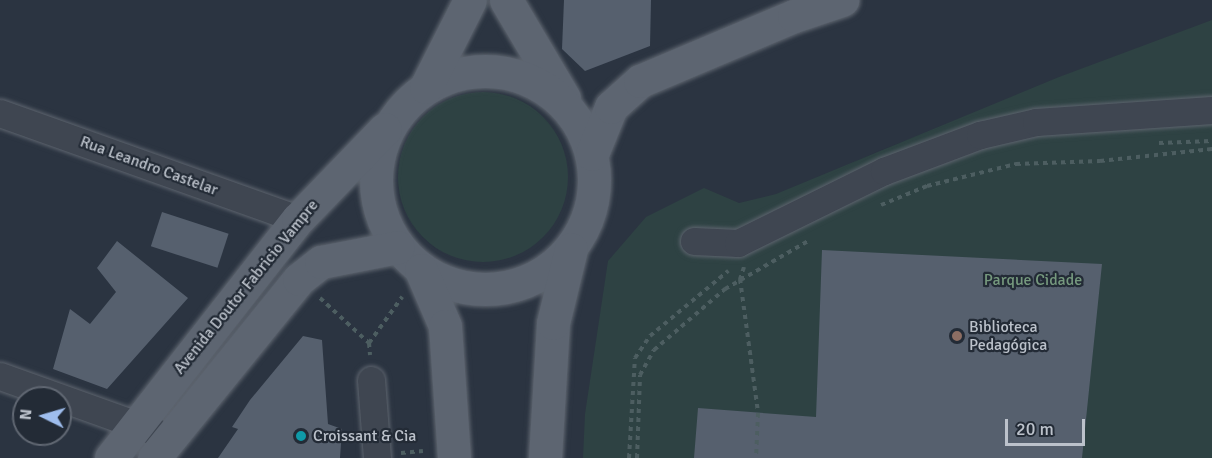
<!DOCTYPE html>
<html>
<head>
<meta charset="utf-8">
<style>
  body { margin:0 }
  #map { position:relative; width:1212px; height:458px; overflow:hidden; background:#2b3441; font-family:Signika,sans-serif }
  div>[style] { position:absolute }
  .green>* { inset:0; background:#2e4243 }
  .round { border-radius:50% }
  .building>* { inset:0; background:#56606e; transform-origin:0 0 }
  .path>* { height:4px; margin-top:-2px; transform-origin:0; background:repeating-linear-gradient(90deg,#4d5e61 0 4.5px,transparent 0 9px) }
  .roads { filter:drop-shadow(0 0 2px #5d646e) drop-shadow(0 0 2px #5d646e) }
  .minor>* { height:27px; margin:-13.5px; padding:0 13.5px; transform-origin:13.5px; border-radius:13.5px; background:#3f4651 }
  .major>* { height:33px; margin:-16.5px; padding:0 16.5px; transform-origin:16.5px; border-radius:16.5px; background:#5d6571 }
  .major>.ring { margin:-16.5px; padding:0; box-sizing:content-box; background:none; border:33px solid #5d6571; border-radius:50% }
  .dots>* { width:16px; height:16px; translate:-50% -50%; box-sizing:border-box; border:3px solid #232b36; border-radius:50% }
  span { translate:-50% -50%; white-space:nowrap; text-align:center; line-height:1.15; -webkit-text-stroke:4.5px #232b36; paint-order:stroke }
  .street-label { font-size:16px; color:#bcc2cb }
  .park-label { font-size:16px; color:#76997e }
  .poi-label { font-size:16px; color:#bcc2cb }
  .left { translate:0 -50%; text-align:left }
  .north { position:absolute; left:12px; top:386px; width:60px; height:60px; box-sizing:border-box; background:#232b36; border:2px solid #606772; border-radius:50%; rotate:275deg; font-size:16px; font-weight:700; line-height:24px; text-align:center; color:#bcc2cb }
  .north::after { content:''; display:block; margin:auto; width:21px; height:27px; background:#9ebded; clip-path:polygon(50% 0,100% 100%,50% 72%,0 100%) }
  .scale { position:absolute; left:1005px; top:419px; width:80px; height:27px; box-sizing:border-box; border:3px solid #bcc2cb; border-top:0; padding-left:8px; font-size:18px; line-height:21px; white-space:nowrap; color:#bcc2cb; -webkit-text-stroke:4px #232b36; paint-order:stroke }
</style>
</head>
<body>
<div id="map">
  <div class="green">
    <div style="clip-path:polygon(1212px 20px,1212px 458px,583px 458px,585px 414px,608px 261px,646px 217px,704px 188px,739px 203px,776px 194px,1059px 77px)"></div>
    <div class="round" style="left:398px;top:92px;width:170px;height:170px"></div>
  </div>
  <div class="building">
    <div style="clip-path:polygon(564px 0,651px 0,650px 46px,585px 71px,562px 49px)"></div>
    <div style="left:162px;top:212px;width:70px;height:36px;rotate:18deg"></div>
    <div style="clip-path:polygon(117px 241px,188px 298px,107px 389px,53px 369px,70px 309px,90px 324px,116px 292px,97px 268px)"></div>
    <div style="clip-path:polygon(822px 250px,1102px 264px,1082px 458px,694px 458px,698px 408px,816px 417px)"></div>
    <div style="clip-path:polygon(303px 336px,322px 340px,328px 424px,342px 429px,340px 458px,218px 458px,238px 429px,232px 427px,250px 400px)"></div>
  </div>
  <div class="path">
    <div style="left:1159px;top:143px;width:53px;rotate:-2.2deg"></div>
    <div style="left:881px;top:205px;width:50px;rotate:-22.4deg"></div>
    <div style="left:927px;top:186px;width:92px;rotate:-13.9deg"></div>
    <div style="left:1016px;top:164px;width:84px;rotate:-2deg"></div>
    <div style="left:1100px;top:161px;width:113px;rotate:-6.1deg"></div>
    <div style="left:744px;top:267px;width:13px;rotate:108deg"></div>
    <div style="left:740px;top:279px;width:135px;rotate:82.3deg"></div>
    <div style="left:758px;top:413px;width:45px;rotate:92.5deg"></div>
    <div style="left:320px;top:298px;width:67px;rotate:42.6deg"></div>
    <div style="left:369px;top:343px;width:12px;rotate:85deg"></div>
    <div style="left:369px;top:343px;width:57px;rotate:-54.3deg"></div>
    <div style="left:401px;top:453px;width:22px;rotate:-5deg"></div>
    <div style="left:629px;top:458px;width:100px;rotate:-86.6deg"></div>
    <div style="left:635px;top:358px;width:27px;rotate:-56deg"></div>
    <div style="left:650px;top:336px;width:102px;rotate:-39.8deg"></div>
    <div style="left:637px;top:458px;width:83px;rotate:-87.9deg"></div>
    <div style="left:640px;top:375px;width:29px;rotate:-61deg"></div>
    <div style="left:654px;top:350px;width:94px;rotate:-40.7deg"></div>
    <div style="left:725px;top:289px;width:98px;rotate:-30deg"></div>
  </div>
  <div class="roads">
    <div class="minor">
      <div style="left:0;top:113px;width:316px;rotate:19.6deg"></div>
      <div style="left:694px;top:241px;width:44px;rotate:2.6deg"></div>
      <div style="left:738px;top:243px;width:163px;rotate:-26.3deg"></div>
      <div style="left:884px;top:171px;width:103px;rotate:-20.6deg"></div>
      <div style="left:980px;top:135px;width:57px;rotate:-13.1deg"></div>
      <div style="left:1036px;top:122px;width:176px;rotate:-3.9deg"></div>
      <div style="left:0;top:376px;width:164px;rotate:19.7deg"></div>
      <div style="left:371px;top:380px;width:78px;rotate:85.6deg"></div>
    </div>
    <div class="major">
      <div style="left:506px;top:0;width:114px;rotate:59.4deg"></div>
      <div class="ring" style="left:376px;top:71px;width:185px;height:185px"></div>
      <div style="left:426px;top:87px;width:97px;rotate:-63.2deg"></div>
      <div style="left:592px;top:154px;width:51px;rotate:-68deg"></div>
      <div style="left:611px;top:107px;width:39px;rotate:-42deg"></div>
      <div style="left:640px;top:81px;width:167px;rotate:-22.9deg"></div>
      <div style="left:794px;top:16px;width:51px;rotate:-18.4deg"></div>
      <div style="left:421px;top:270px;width:61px;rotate:66.8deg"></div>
      <div style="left:445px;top:326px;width:132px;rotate:86.1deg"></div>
      <div style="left:111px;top:458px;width:303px;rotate:-52deg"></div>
      <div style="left:298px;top:219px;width:125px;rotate:-46deg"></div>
      <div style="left:154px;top:458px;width:230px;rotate:-51deg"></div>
      <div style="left:299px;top:279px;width:28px;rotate:-38deg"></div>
      <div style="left:321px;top:262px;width:78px;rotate:-11deg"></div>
      <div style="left:545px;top:458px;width:135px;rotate:-86.6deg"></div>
      <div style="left:553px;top:323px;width:76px;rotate:-76.3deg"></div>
    </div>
  </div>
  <div class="dots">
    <div style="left:957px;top:336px;background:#8d6e63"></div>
    <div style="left:301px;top:436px;background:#0f9aa8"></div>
  </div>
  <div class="street-label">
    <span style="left:149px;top:166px;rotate:20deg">Rua Leandro Castelar</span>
    <span style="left:246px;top:287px;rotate:-51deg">Avenida Doutor Fabricio Vampre</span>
  </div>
  <div class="park-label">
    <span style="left:1033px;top:280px">Parque Cidade</span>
  </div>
  <div class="poi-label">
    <span class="left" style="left:969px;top:336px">Biblioteca<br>Pedagógica</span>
    <span class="left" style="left:313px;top:436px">Croissant &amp; Cia</span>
  </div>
  <div class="north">N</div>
  <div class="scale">20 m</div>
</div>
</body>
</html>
